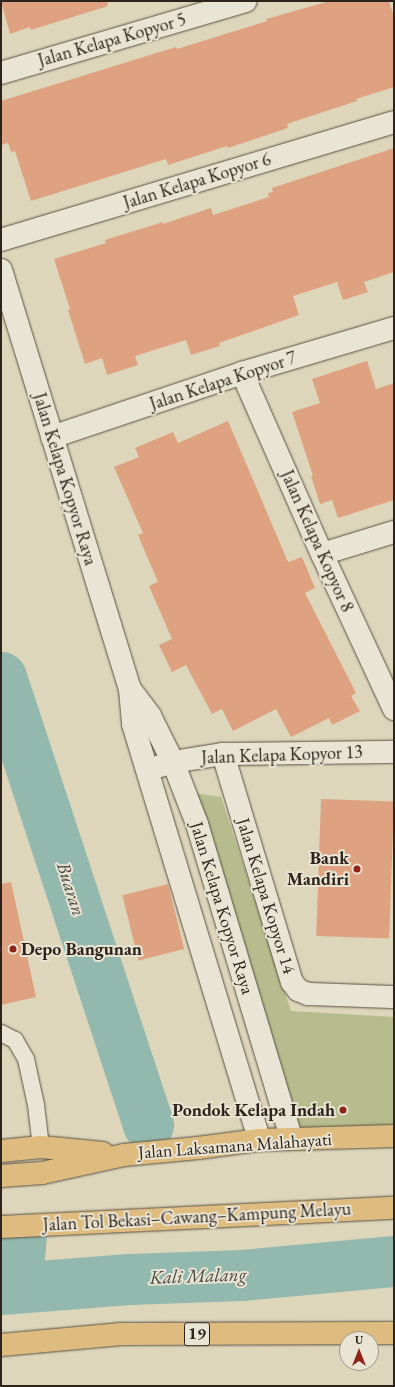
<!DOCTYPE html>
<html>
<head>
<meta charset="utf-8">
<style>
  body { margin:0 }
  #map { position:relative; width:395px; height:1387px; overflow:hidden; background:#ddd6bb; font-family:"EB Garamond",serif }
  div>[style] { position:absolute }
  .green>* { inset:0; background:#b6bc8d }
  .water>* { inset:0; background:#93b9ae }
  .river>* { height:51px; margin:-25.5px; padding:0 25.5px; transform-origin:25.5px; border-radius:25.5px; background:#93b9ae }
  .building>* { inset:0; background:#dea281; transform-origin:0 0 }
  .roads { filter:drop-shadow(0 0 1px #5a5043) drop-shadow(0 0 1px #5a5043) }
  .service>* { height:16px; margin:-8px; padding:0 8px; transform-origin:8px; border-radius:8px; background:#e9e4d3 }
  .minor>* { height:22px; margin:-11px; padding:0 11px; transform-origin:11px; border-radius:11px; background:#e9e4d3 }
  .primary>* { height:22px; margin:-11px; padding:0 11px; transform-origin:11px; border-radius:11px; background:#debb7e }
  .motorway>* { height:22px; margin:-11px; padding:0 11px; transform-origin:11px; border-radius:11px; background:#debb7e }
  .dots>* { width:11px; height:11px; translate:-50% -50%; box-sizing:border-box; border:2px solid #e9e4d3; border-radius:50% }
  span { translate:-50% -50%; white-space:nowrap; text-align:center; line-height:1.15; -webkit-text-stroke:4px #e9e4d3; paint-order:stroke }
  .shield-label span { padding:1px 3px; background:#e9e4d3; border:1px solid; border-radius:3px; -webkit-text-stroke-width:0 }
  .shield-label { font-size:17px; color:#2f241b; font-weight:700 }
  .street-label { font-size:18px; color:#2f241b }
  .poi-label { font-size:18px; color:#2f241b; font-weight:700 }
  .right { translate:-100% -50%; text-align:right }
  .left { translate:0 -50%; text-align:left }
  .water-label { font-size:19px; color:#484940; font-style:italic }
  .frame { position:absolute; inset:0; border:2px solid #2f241b; pointer-events:none }
  .north { position:absolute; left:339px; top:1331px; width:40px; height:40px; box-sizing:border-box; background:#e9e4d3; border:1px solid #9f9789; border-radius:50%; rotate:0deg; font-size:11px; font-weight:700; line-height:16px; text-align:center; color:#2f241b }
  .north::after { content:''; display:block; margin:auto; width:14px; height:18px; background:#8f2418; clip-path:polygon(50% 0,100% 100%,50% 72%,0 100%) }
</style>
</head>
<body>
<div id="map">
  <div class="green">
    <div style="clip-path:polygon(188px 792px,221px 797px,291px 1011px,394px 1017px,394px 1136px,291px 1138px)"></div>
  </div>
  <div class="water">
    <div style="clip-path:polygon(48px 1223px,41px 1308px,1px 1312px,1px 1227px)"></div>
  </div>
  <div class="river">
    <div style="left:1px;top:677px;width:471px;rotate:71.8deg"></div>
    <div style="left:1px;top:1289px;width:128px;rotate:-4.5deg"></div>
    <div style="left:129px;top:1279px;width:113px;rotate:-2deg"></div>
    <div style="left:242px;top:1275px;width:153px;rotate:-5.3deg"></div>
  </div>
  <div class="building">
    <div style="clip-path:polygon(1px 1px,107px 1px,108px 6px,31px 30px,30px 27px,10px 34px)"></div>
    <div style="clip-path:polygon(330px 1px,389px 1px,394px 17px,394px 87px,356px 99px,357px 101px,287px 124px,288px 128px,228px 148px,227px 146px,168px 165px,166px 159px,31px 201px,15px 151px,11px 152px,8px 143px,1px 145px,1px 101px,176px 47px,177px 49px,267px 21px,266px 19px)"></div>
    <div style="clip-path:polygon(394px 148px,394px 272px,364px 282px,368px 292px,343px 300px,337px 282px,293px 296px,299px 315px,219px 343px,220px 346px,191px 355px,186px 340px,135px 356px,138px 365px,107px 375px,102px 358px,85px 364px,68px 310px,70px 309px,54px 259px,106px 243px,105px 240px,163px 222px,163px 224px,211px 208px,213px 215px,269px 197px,268px 193px,273px 192px,272px 188px)"></div>
    <div style="clip-path:polygon(367px 361px,376px 389px,394px 383px,394px 500px,338px 518px,332px 500px,320px 504px,311px 476px,313px 476px,292px 412px,320px 403px,312px 379px)"></div>
    <div style="clip-path:polygon(228px 421px,288px 562px,302px 557px,315px 588px,305px 593px,356px 693px,351px 696px,360px 711px,332px 725px,329px 718px,291px 737px,276px 709px,233px 731px,222px 709px,212px 714px,186px 665px,172px 672px,159px 645px,172px 639px,149px 586px,158px 582px,138px 535px,143px 533px,114px 467px,139px 457px,135px 448px,173px 432px,178px 443px)"></div>
    <div style="left:321px;top:799px;width:73px;height:137px;rotate:2deg"></div>
    <div style="clip-path:polygon(11px 882px,36px 997px,1px 1005px,1px 884px)"></div>
    <div style="left:168px;top:884px;width:67px;height:47px;rotate:76deg"></div>
  </div>
  <div class="roads">
    <div class="service">
      <div style="left:1px;top:1033px;width:16px;rotate:27deg"></div>
      <div style="left:15px;top:1040px;width:22px;rotate:60deg"></div>
      <div style="left:26px;top:1059px;width:47px;rotate:77.7deg"></div>
      <div style="left:36px;top:1105px;width:42px;rotate:83.2deg"></div>
    </div>
    <div class="minor">
      <div style="left:1px;top:73px;width:255px;rotate:-16.4deg"></div>
      <div style="left:1px;top:240px;width:410px;rotate:-16.7deg"></div>
      <div style="left:1px;top:270px;width:438px;rotate:72.9deg"></div>
      <div style="left:130px;top:689px;width:35px;rotate:85deg"></div>
      <div style="left:133px;top:724px;width:435px;rotate:73.1deg"></div>
      <div style="left:242px;top:373px;width:198px;rotate:66.2deg"></div>
      <div style="left:322px;top:554px;width:171px;rotate:65.1deg"></div>
      <div style="left:52px;top:437px;width:200px;rotate:-18.6deg"></div>
      <div style="left:242px;top:373px;width:159px;rotate:-16.5deg"></div>
      <div style="left:322px;top:554px;width:75px;rotate:-17deg"></div>
      <div style="left:130px;top:689px;width:34px;rotate:53deg"></div>
      <div style="left:150px;top:716px;width:51px;rotate:63.4deg"></div>
      <div style="left:173px;top:762px;width:66px;rotate:68.8deg"></div>
      <div style="left:197px;top:824px;width:328px;rotate:73.3deg"></div>
      <div style="left:223px;top:754px;width:238px;rotate:73.2deg"></div>
      <div style="left:292px;top:982px;width:10px;rotate:53deg"></div>
      <div style="left:298px;top:990px;width:11px;rotate:22deg"></div>
      <div style="left:308px;top:994px;width:86px;rotate:2deg"></div>
      <div style="left:160px;top:766px;width:14px;rotate:-17deg"></div>
      <div style="left:173px;top:762px;width:51px;rotate:-9.1deg"></div>
      <div style="left:223px;top:754px;width:171px;rotate:-0.7deg"></div>
    </div>
    <div class="primary">
      <div style="left:1px;top:1151px;width:40px;rotate:-5.7deg"></div>
      <div style="left:41px;top:1147px;width:62px;rotate:5.5deg"></div>
      <div style="left:1px;top:1176px;width:41px;rotate:-4.2deg"></div>
      <div style="left:42px;top:1173px;width:84px;rotate:-12.4deg"></div>
      <div style="left:124px;top:1155px;width:74px;rotate:-5.4deg"></div>
      <div style="left:198px;top:1148px;width:62px;rotate:-7.5deg"></div>
      <div style="left:259px;top:1140px;width:135px;rotate:-1.7deg"></div>
    </div>
    <div class="motorway">
      <div style="left:1px;top:1227px;width:393px;rotate:-2.8deg"></div>
      <div style="left:1px;top:1345px;width:121px;rotate:-5.2deg"></div>
      <div style="left:121px;top:1334px;width:273px;rotate:-0.2deg"></div>
    </div>
  </div>
  <div class="dots">
    <div style="left:357px;top:869px;background:#8f2418"></div>
    <div style="left:13px;top:949px;background:#8f2418"></div>
    <div style="left:343px;top:1110px;background:#8f2418"></div>
  </div>
  <div class="shield-label">
    <span style="left:197px;top:1334px">19</span>
  </div>
  <div class="street-label">
    <span style="left:112px;top:40px;rotate:-16deg">Jalan Kelapa Kopyor 5</span>
    <span style="left:197px;top:181px;rotate:-17deg">Jalan Kelapa Kopyor 6</span>
    <span style="left:223px;top:381px;rotate:-18deg">Jalan Kelapa Kopyor 7</span>
    <span style="left:65px;top:479px;rotate:73deg">Jalan Kelapa Kopyor Raya</span>
    <span style="left:317px;top:541px;rotate:66deg">Jalan Kelapa Kopyor 8</span>
    <span style="left:282px;top:755px;rotate:-2deg">Jalan Kelapa Kopyor 13</span>
    <span style="left:266px;top:896px;rotate:73deg">Jalan Kelapa Kopyor 14</span>
    <span style="left:222px;top:908px;rotate:73deg">Jalan Kelapa Kopyor Raya</span>
    <span style="left:235px;top:1146px;rotate:-4deg">Jalan Laksamana Malahayati</span>
    <span style="left:197px;top:1217px;rotate:-3deg">Jalan Tol Bekasi–Cawang–Kampung Melayu</span>
  </div>
  <div class="poi-label">
    <span class="right" style="left:349px;top:869px">Bank<br>Mandiri</span>
    <span class="left" style="left:21px;top:949px">Depo Bangunan</span>
    <span class="right" style="left:335px;top:1110px">Pondok Kelapa Indah</span>
  </div>
  <div class="water-label">
    <span style="left:71px;top:889px;rotate:72deg">Buaran</span>
    <span style="left:198px;top:1276px;rotate:-2deg">Kali Malang</span>
  </div>
  <div class="frame"></div>
  <div class="north">U</div>
</div>
</body>
</html>
